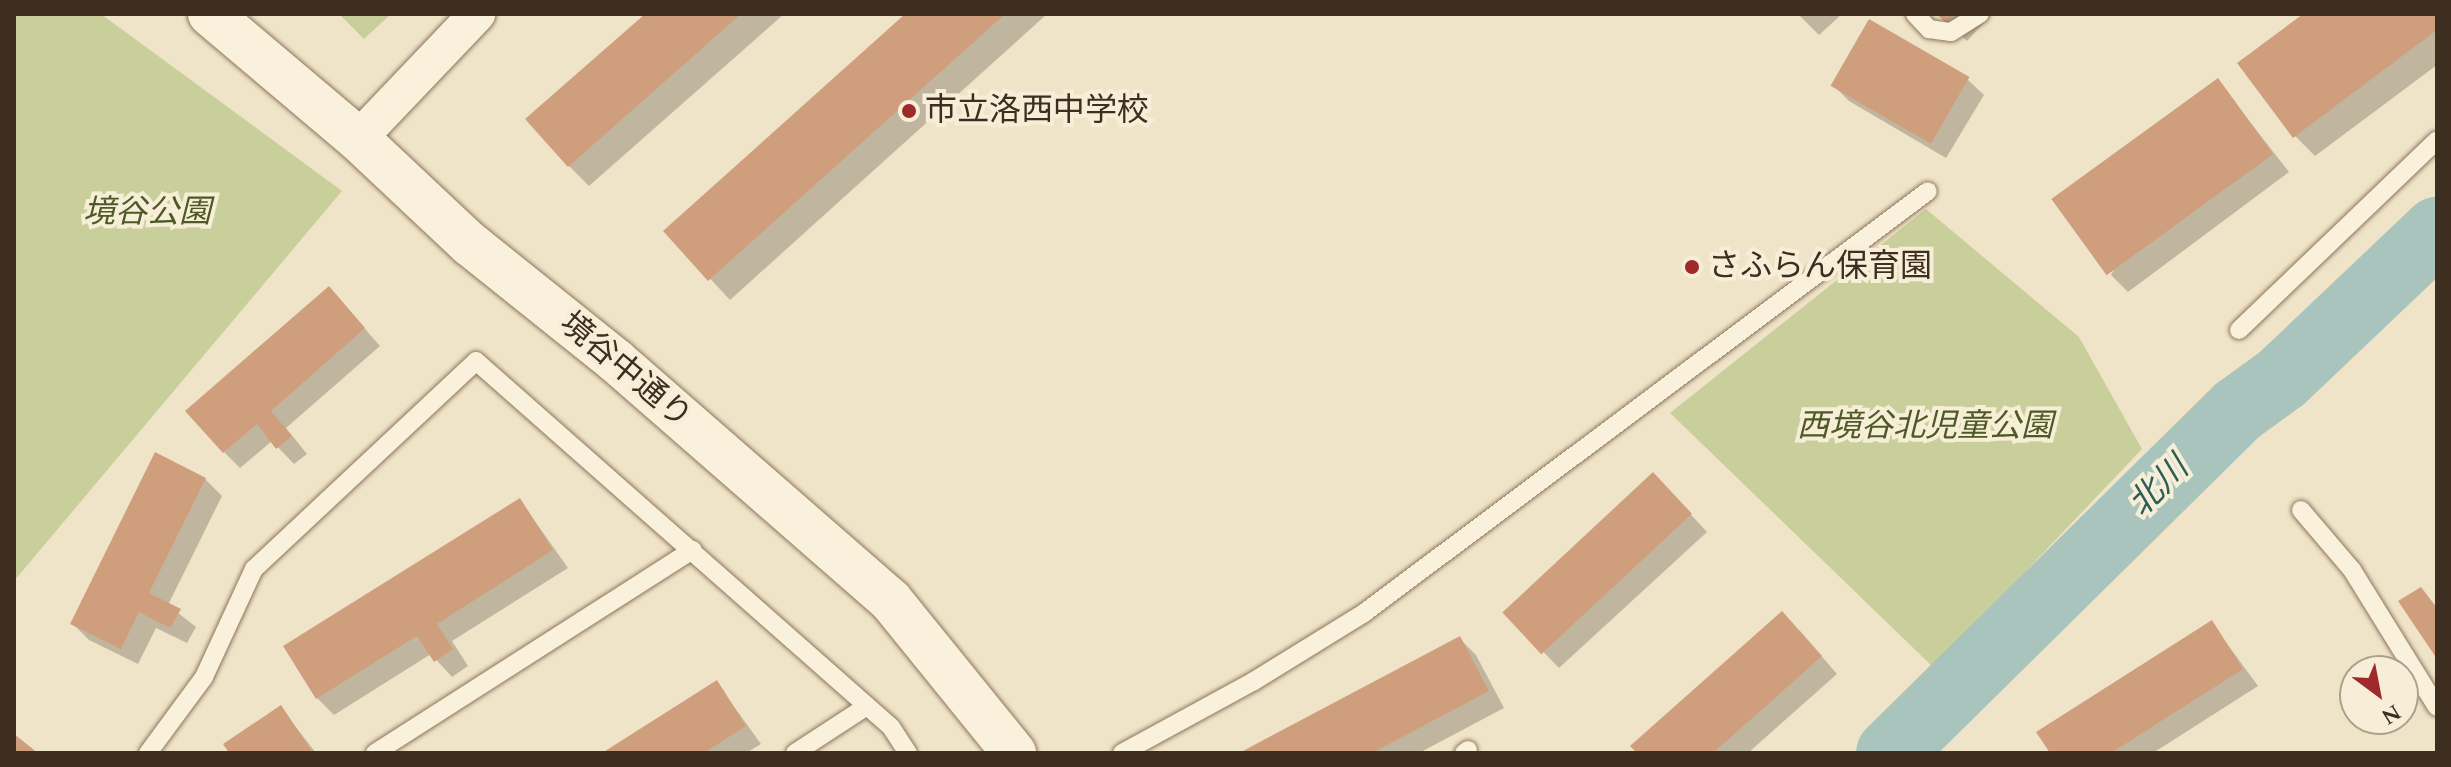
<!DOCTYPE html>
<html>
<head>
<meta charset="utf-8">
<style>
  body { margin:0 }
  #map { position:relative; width:2451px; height:767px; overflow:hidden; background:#f0e4c8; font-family:Spectral,"Noto Sans JP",serif }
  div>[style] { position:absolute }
  .green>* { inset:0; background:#c9cf9b }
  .shadow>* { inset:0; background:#0003 }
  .river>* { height:68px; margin:-34px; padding:0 34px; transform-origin:34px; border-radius:34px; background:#a9c4bc }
  .building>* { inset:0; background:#cf9f7d; transform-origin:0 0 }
  .roads { filter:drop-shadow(0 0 2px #8d765c) drop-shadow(0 0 2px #8d765c) }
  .lane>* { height:18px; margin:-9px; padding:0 9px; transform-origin:9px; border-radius:9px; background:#faf1dc }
  .street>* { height:36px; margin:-18px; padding:0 18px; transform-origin:18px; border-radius:18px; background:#faf1dc }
  .secondary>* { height:44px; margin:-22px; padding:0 22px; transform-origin:22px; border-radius:22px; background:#faf1dc }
  .dots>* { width:22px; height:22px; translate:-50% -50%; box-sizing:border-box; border:4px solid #f7eed8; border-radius:50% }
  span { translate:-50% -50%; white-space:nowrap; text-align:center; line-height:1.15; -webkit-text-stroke:8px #f7eed8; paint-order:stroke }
  .poi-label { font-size:32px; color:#3d2e20 }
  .left { translate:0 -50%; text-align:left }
  .park-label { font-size:32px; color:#4d5a26; font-style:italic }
  .street-label { font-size:32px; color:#3d2e20 }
  .water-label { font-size:34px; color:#2f5d5a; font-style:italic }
  .frame { position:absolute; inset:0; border:16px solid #3d2e20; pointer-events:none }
  .north { position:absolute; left:2339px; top:655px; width:80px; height:80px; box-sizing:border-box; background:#f7eed8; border:2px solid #ada18e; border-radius:50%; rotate:148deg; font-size:22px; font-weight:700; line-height:32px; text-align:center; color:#3d2e20 }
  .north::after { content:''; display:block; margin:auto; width:28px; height:36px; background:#9e2a2b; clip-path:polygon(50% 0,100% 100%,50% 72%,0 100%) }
</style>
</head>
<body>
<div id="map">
  <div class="green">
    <div style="clip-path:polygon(14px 14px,101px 14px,342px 191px,14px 581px)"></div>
    <div style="clip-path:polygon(339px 14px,391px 14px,364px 39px)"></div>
    <div style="clip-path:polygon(1926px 209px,2079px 337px,2142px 449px,1934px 668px,1670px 413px)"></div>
  </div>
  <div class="shadow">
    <div style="clip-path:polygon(648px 14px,784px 14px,589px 186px,569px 166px)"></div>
    <div style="clip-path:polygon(908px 14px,1047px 14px,730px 300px,666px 231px)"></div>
    <div style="clip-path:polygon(1798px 14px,1842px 14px,1819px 35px)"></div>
    <div style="clip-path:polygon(1937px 14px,1992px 14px,1967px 41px)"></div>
    <div style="clip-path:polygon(2306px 14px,2437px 14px,2437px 65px,2315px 156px,2295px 136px)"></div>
    <div style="clip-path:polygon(1967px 79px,1984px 95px,1946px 158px,1849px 101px,1832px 84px)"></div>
    <div style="clip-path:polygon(2218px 81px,2289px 172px,2128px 292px,2111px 275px)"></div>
    <div style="clip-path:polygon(345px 306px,380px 346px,286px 428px,307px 454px,294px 464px,272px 441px,240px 468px,224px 452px)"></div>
    <div style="clip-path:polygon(205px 479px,222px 496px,168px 605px,196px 627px,187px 643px,156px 628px,138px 664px,89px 640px,73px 624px)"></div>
    <div style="clip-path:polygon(1670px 492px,1707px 532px,1559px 668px,1505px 612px)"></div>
    <div style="clip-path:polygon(520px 500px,568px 568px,452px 641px,468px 666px,452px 677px,431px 654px,334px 715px,317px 698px)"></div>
    <div style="clip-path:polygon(2212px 623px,2258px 686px,2153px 753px,2052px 753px)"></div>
    <div style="clip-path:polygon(1799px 630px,1837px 674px,1748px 753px,1639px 753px)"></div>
    <div style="clip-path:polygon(1459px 638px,1476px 655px,1504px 708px,1419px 753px,1244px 753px)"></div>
    <div style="clip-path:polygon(717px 683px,761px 744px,746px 753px,606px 753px)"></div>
    <div style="clip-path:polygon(281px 708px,316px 753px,232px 753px)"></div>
  </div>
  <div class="river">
    <div style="left:1890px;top:753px;width:489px;rotate:-44.6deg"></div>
    <div style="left:2238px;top:410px;width:54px;rotate:-36deg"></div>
    <div style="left:2282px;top:378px;width:214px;rotate:-43.5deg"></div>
  </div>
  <div class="building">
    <div style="clip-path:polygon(645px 14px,741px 14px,568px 167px,525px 119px)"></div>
    <div style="clip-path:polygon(905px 14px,1005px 14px,708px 281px,663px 231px)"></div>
    <div style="clip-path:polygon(1937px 14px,1954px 14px,1946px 23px)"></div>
    <div style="clip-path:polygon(2303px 14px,2437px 14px,2437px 30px,2293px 138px,2237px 63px)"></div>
    <div style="left:1869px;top:19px;width:116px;height:77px;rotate:30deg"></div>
    <div style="left:2218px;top:78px;width:94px;height:206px;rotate:54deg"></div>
    <div style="clip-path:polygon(329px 286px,365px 328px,271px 411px,292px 436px,276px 449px,257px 424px,223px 453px,185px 411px)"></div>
    <div style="clip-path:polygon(155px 452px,206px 478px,149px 593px,181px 609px,170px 628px,139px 612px,121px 649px,70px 624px)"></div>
    <div style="left:1653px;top:472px;width:57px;height:206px;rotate:47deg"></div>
    <div style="clip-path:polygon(520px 498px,553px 550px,437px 624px,453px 649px,434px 662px,417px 636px,316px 699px,283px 646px)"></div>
    <div style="clip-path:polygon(2421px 587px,2437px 608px,2437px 659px,2398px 601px)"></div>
    <div style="clip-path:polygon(1782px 611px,1822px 656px,1713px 753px,1637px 753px,1630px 746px)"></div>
    <div style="clip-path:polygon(2212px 620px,2243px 669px,2111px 753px,2050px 753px,2036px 732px)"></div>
    <div style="clip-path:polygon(1460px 636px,1489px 691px,1372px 753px,1239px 753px)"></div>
    <div style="clip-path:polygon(717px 680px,746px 726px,704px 753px,602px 753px)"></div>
    <div style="clip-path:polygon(281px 705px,313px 753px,229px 753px,223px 744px)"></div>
    <div style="clip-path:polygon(14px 734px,38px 753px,14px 753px)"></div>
  </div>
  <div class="roads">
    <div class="lane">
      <div style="left:1915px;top:14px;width:21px;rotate:47deg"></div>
      <div style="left:1929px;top:29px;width:22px;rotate:8deg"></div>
      <div style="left:1951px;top:32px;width:34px;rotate:-32deg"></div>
      <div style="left:2239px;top:330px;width:274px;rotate:-43.8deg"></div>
      <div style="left:2301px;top:510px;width:79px;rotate:49.6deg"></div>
      <div style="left:2352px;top:570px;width:161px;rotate:58.2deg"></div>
      <div style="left:148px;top:753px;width:94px;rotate:-53.6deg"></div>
      <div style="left:204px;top:677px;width:119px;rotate:-65.2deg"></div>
      <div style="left:254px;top:569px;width:304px;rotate:-43.1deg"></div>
      <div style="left:476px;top:361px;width:553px;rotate:41.41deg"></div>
      <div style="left:891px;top:727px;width:31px;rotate:57deg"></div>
      <div style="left:375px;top:753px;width:377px;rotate:-32.6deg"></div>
      <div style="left:795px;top:753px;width:86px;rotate:-33.1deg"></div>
      <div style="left:1122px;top:753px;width:150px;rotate:-28.6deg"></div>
      <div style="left:1254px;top:681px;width:129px;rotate:-31.7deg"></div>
      <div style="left:1364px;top:613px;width:704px;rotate:-36.8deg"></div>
      <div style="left:1464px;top:753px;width:5px;rotate:-37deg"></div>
    </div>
    <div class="street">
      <div style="left:358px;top:139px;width:173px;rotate:-46.4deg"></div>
    </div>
    <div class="secondary">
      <div style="left:210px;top:14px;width:194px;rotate:40.2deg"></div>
      <div style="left:358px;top:139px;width:154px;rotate:43.2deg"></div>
      <div style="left:470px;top:244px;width:187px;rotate:38.7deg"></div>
      <div style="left:616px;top:361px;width:365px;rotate:41.1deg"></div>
      <div style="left:891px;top:601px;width:196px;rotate:51deg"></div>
    </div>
  </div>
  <div class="dots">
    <div style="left:909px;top:111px;background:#9e2a2b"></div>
    <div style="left:1692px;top:267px;background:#9e2a2b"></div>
  </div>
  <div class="poi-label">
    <span class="left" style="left:925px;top:111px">市立洛西中学校</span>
    <span class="left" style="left:1708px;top:267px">さふらん保育園</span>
  </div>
  <div class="park-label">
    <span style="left:147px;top:213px">境谷公園</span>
    <span style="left:1925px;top:427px">西境谷北児童公園</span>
  </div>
  <div class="street-label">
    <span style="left:625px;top:371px;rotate:40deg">境谷中通り</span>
  </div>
  <div class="water-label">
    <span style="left:2159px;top:487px;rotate:-45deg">北川</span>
  </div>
  <div class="frame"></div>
  <div class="north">N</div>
</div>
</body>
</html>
